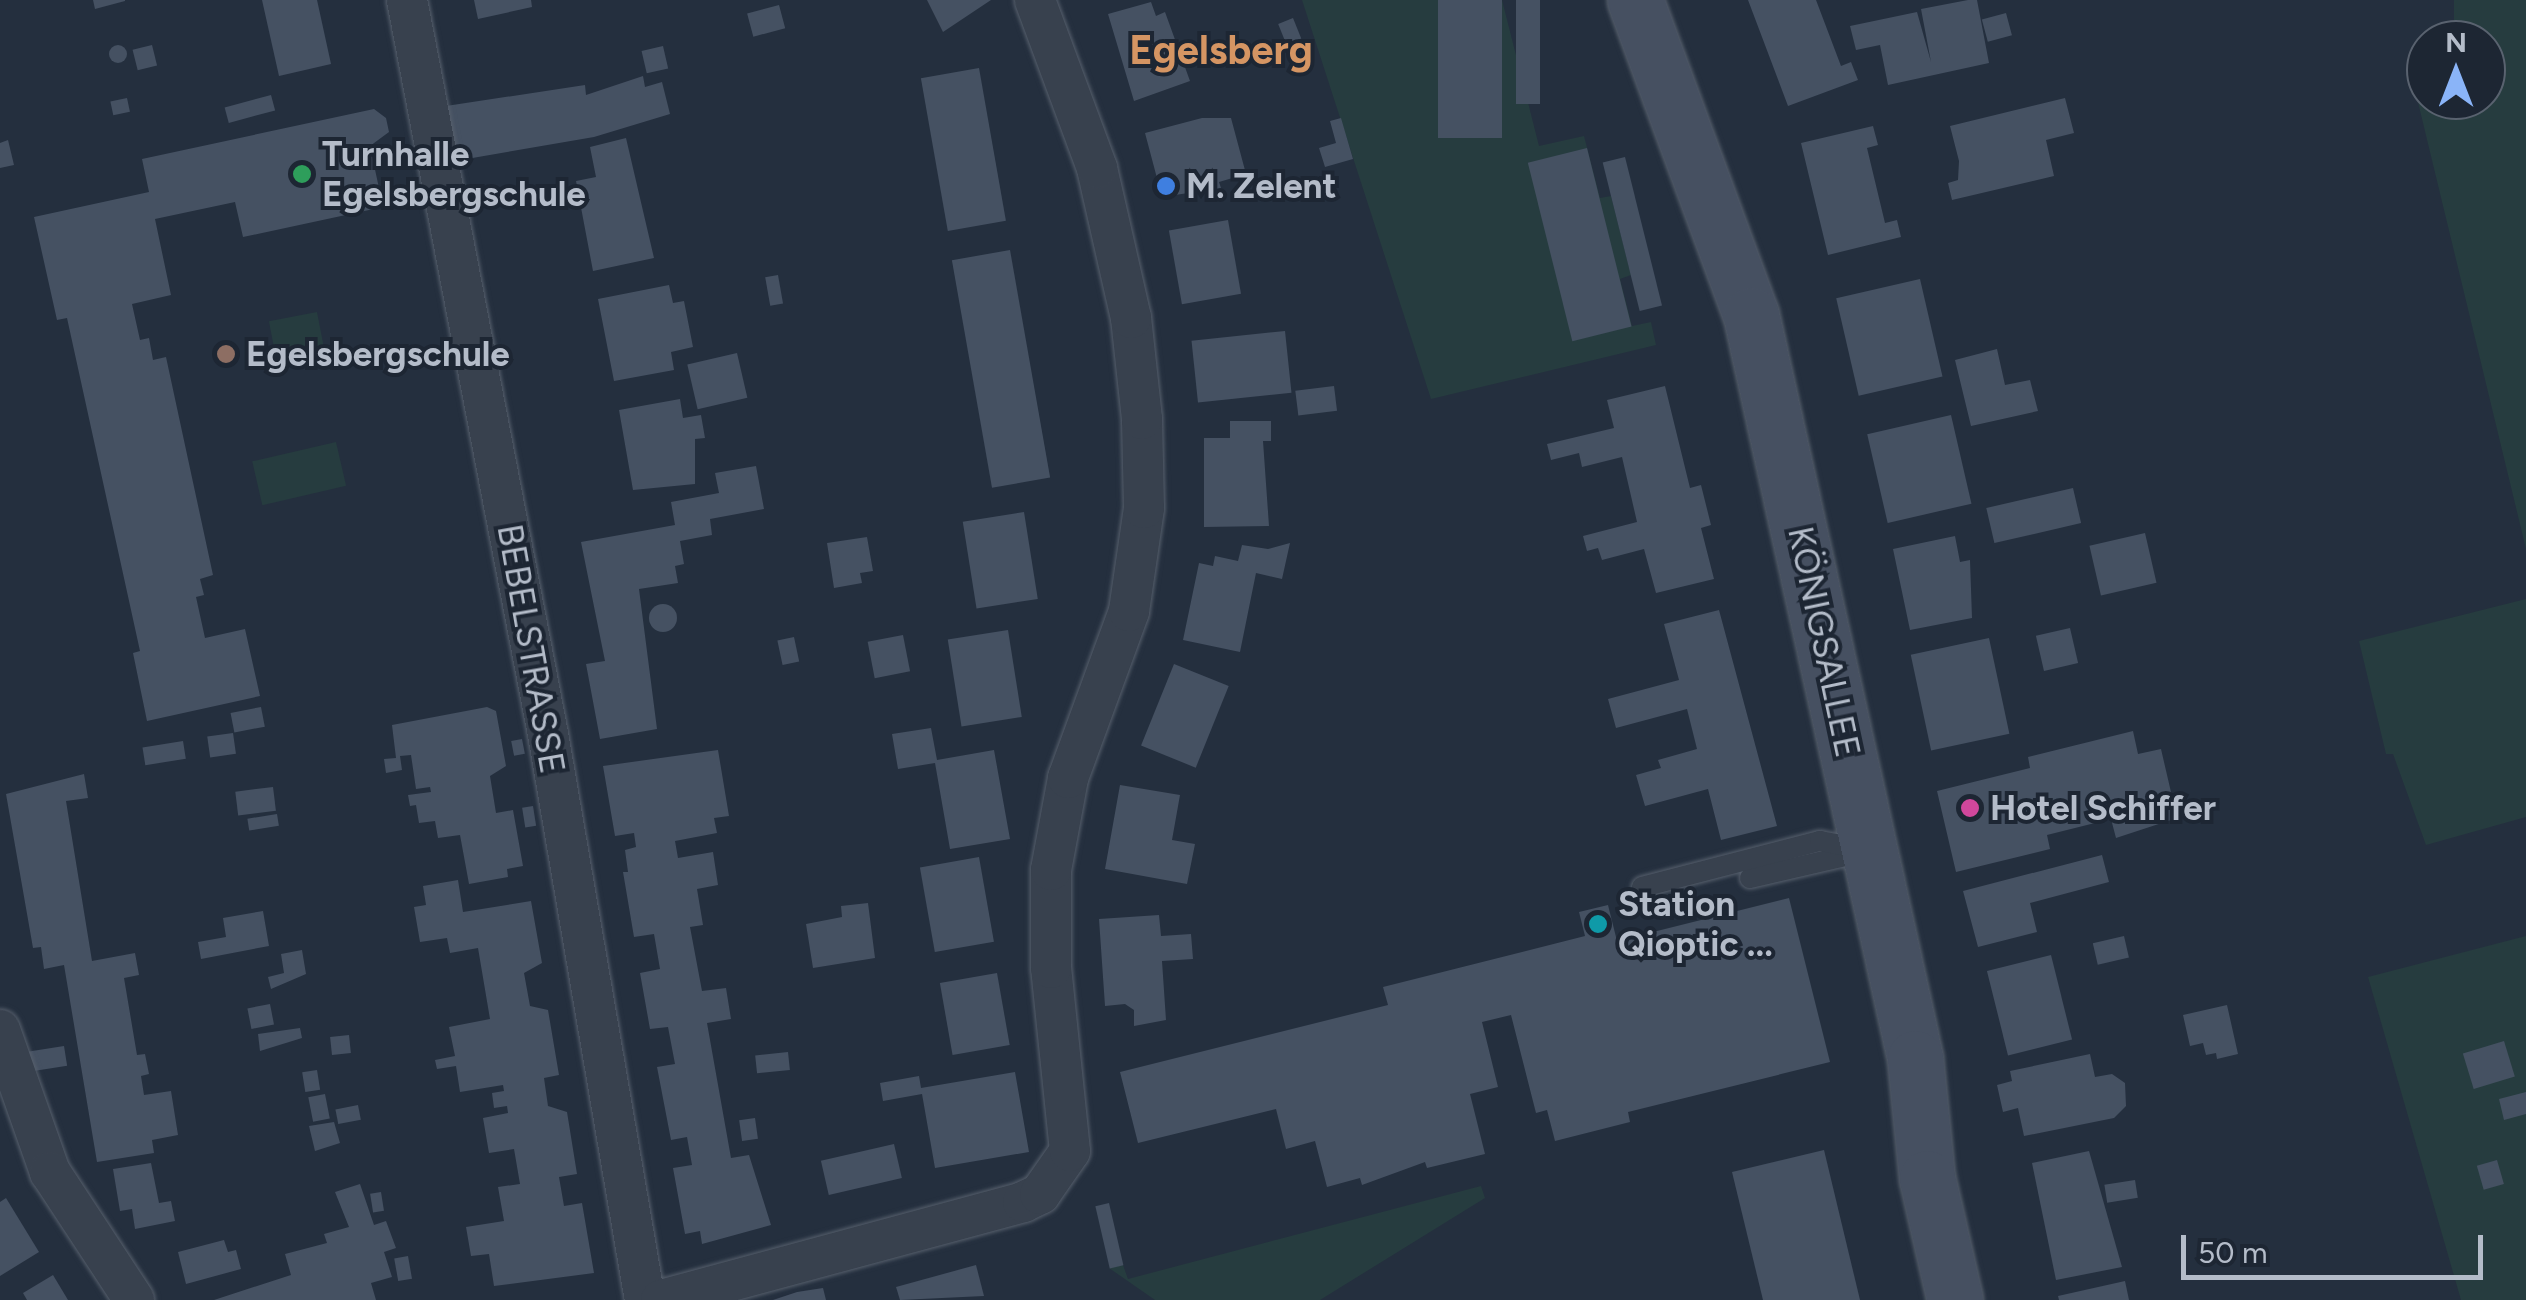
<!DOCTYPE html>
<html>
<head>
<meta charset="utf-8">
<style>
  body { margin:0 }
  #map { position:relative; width:2526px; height:1300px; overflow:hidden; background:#242f3e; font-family:Figtree,sans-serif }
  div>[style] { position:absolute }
  .green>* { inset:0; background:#263c3f; transform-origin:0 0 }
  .building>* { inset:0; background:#455162; transform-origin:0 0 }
  .round { border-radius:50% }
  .roads { filter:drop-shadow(0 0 2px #565f6c) drop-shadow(0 0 2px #565f6c) }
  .lane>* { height:20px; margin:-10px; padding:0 10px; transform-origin:10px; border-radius:10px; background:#38414e }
  .street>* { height:40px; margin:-20px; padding:0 20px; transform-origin:20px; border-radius:20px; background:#38414e }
  .secondary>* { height:55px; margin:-27.5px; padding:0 27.5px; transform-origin:27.5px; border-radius:27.5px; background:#465061 }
  .dots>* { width:28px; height:28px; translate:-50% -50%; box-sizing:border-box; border:5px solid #1d2633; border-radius:50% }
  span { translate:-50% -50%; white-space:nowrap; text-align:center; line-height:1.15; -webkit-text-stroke:8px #1d2633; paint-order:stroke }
  .poi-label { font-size:35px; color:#b4bcc9; font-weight:700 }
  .left { translate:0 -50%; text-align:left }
  .street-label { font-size:35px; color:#b4bcc9 }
  .quarter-label { font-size:40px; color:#d59563; font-weight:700 }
  .north { position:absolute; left:2406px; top:20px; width:100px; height:100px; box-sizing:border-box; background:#1d2633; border:2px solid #59626f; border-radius:50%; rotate:0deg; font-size:28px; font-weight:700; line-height:40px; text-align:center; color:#b4bcc9 }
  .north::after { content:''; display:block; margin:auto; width:35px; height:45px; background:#8ab4f8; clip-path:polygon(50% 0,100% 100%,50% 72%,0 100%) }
  .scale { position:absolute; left:2181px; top:1235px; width:302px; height:45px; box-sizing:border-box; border:5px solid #b4bcc9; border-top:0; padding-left:12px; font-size:30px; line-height:35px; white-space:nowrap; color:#b4bcc9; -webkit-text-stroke:8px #1d2633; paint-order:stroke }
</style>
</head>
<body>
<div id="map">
  <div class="green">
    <div style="clip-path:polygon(1302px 0,1502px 0,1539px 146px,1584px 136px,1600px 198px,1611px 196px,1631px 275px,1620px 279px,1632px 326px,1651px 322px,1656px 345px,1431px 399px)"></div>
    <div style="clip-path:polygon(2454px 0,2526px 0,2526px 549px,2409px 65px,2426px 61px,2426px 100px,2486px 100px,2486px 40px,2454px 40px)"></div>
    <div style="left:317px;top:312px;width:36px;height:49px;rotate:79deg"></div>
    <div style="left:336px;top:442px;width:45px;height:86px;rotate:77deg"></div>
    <div style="clip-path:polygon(2526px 599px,2526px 817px,2426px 845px,2393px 754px,2386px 754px,2359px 641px)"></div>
    <div style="clip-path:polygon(2526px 936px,2526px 1300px,2461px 1300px,2368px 977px)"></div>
    <div style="clip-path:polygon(1481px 1186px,1485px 1198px,1320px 1300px,1155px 1300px,1109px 1268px,1123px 1265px,1128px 1279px)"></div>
  </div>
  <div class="building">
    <div style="clip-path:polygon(93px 0,125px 0,125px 1px,95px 9px)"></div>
    <div style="clip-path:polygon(262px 0,317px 0,331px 64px,279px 76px)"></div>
    <div style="clip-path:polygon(474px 0,531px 0,532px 7px,478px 19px)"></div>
    <div style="clip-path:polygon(927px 0,991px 0,943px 32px)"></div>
    <div style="left:1438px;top:0;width:64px;height:138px"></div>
    <div style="left:1516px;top:0;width:24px;height:104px"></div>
    <div style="clip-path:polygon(1748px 0,1816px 0,1841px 66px,1851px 62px,1858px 80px,1788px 106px)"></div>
    <div style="clip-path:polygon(1968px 0,1977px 0,1989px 63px,1888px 85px,1880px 45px,1856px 50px,1850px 26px,1917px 12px,1931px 62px,1921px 9px)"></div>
    <div style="clip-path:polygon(1151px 2px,1156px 16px,1165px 12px,1190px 81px,1134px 101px,1108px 14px)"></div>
    <div style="left:779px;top:5px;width:24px;height:33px;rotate:75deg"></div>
    <div style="left:2006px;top:13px;width:23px;height:25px;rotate:75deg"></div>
    <div style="left:1293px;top:18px;width:22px;height:16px;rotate:68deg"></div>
    <div class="round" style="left:109px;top:45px;width:18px;height:18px"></div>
    <div style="left:152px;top:45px;width:21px;height:20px;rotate:76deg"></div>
    <div style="left:663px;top:46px;width:23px;height:22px;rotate:77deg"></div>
    <div style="left:979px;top:68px;width:155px;height:59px;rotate:80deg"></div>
    <div style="clip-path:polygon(643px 76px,645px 87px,662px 82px,670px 114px,594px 137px,455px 161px,446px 106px,585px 85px,586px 95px)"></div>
    <div style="left:271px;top:95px;width:16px;height:48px;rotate:75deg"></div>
    <div style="left:127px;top:98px;width:14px;height:17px;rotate:78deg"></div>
    <div style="clip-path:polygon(2065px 98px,2074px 133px,2046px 140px,2054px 176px,1952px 200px,1948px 183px,1958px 180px,1959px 161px,1950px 126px)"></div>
    <div style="clip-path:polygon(374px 109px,386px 118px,389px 132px,370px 146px,383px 207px,243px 237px,235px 202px,155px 219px,171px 295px,132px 304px,140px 340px,149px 338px,153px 360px,166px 357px,213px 575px,200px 579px,204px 595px,196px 597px,205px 638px,245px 629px,260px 696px,147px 721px,133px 653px,140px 651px,67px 318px,57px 320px,34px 217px,149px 192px,142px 159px)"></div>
    <div style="clip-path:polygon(1202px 118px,1231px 118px,1246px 174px,1219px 182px,1221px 188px,1162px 197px,1145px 133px)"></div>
    <div style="clip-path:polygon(1341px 118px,1353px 159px,1325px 167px,1319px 148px,1336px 143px,1330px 121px)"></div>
    <div style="clip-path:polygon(1873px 126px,1878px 145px,1867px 148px,1885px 223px,1897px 220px,1901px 237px,1828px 255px,1801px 143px)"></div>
    <div style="clip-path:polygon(626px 138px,654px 258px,593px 271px,576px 181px,596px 177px,590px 147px)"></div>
    <div style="clip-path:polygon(8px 140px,14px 165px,0 168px,0 143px)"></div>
    <div style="left:1587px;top:148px;width:184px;height:61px;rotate:76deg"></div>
    <div style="left:1625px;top:157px;width:153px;height:23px;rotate:76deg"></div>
    <div style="left:1228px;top:220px;width:75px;height:60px;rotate:80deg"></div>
    <div style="left:1010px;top:250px;width:231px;height:59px;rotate:80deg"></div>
    <div style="left:778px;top:275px;width:29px;height:13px;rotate:80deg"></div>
    <div style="left:1920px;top:279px;width:100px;height:86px;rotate:77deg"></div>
    <div style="clip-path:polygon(669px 285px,673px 303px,684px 301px,693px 347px,671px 352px,674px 370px,614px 381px,598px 299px)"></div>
    <div style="left:1285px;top:331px;width:62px;height:94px;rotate:84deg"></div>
    <div style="clip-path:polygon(1997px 349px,2005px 385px,2030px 380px,2038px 411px,1971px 426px,1955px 360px)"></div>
    <div style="left:737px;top:353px;width:46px;height:51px;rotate:77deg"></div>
    <div style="left:1334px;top:386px;width:25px;height:39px;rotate:83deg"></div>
    <div style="clip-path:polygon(1665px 386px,1690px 488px,1701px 485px,1711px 525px,1701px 528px,1714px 579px,1656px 593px,1644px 549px,1602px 560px,1598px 548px,1587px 551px,1583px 536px,1637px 522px,1622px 457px,1582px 467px,1579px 453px,1551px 460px,1547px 444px,1614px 428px,1607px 400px)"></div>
    <div style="clip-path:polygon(680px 399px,683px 418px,701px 415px,705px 438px,695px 439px,695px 484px,633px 490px,619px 410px)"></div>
    <div style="left:1951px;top:415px;width:91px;height:86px;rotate:77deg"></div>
    <div style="clip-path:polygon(1230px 421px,1271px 421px,1271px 441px,1263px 441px,1269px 526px,1204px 527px,1204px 438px,1230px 438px)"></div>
    <div style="clip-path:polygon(756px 466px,764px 509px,710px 519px,712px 535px,680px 541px,684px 564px,675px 566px,678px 583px,639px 589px,657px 729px,600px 739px,586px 664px,605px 661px,581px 542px,675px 525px,671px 502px,719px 493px,715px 473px)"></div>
    <div style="left:2073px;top:488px;width:36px;height:89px;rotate:77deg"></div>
    <div style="left:1024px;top:512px;width:88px;height:62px;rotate:81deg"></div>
    <div style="left:2145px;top:533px;width:51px;height:57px;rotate:77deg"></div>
    <div style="clip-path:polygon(1955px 536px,1960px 562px,1970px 560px,1972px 618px,1910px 630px,1893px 549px)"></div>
    <div style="clip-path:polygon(867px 537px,873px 571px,860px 573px,862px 583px,834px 588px,827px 543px)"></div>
    <div style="clip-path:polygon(1290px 543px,1282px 579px,1256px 573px,1240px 652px,1183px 640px,1199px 563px,1213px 566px,1215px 556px,1238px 561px,1242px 545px,1268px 549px)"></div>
    <div class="round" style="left:649px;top:604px;width:28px;height:28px"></div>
    <div style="clip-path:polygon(1719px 610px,1777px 826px,1721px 840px,1708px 789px,1645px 806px,1636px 775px,1661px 768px,1658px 760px,1697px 749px,1687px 709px,1616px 728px,1608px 699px,1679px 680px,1664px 624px)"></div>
    <div style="left:2070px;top:628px;width:36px;height:35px;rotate:77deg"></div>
    <div style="left:1008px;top:630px;width:88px;height:61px;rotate:81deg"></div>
    <div style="left:903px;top:635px;width:37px;height:36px;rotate:79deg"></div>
    <div style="left:794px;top:637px;width:25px;height:17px;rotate:78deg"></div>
    <div style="left:1989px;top:638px;width:98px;height:80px;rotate:78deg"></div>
    <div style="left:1174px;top:664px;width:59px;height:88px;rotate:22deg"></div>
    <div style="left:261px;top:707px;width:20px;height:31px;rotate:79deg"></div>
    <div style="clip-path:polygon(487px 707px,496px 711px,506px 766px,490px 776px,496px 813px,513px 810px,523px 866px,507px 869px,508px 877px,469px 884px,460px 835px,438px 838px,435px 821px,419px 823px,416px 805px,410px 806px,408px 795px,431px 792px,430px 787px,416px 789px,411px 755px,400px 756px,402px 770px,386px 773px,384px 759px,396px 758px,392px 725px)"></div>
    <div style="clip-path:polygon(931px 728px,937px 760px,994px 750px,1010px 839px,950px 849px,935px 763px,898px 769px,892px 734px)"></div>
    <div style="clip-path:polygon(2133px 731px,2138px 754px,2161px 749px,2177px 818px,2116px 838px,2111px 819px,2047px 835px,2050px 849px,1956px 872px,1937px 791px,2030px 768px,2028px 757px)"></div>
    <div style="left:233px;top:733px;width:21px;height:26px;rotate:82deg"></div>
    <div style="left:522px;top:739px;width:15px;height:11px;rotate:79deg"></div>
    <div style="left:183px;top:741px;width:18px;height:41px;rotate:81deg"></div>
    <div style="clip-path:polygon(718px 750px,729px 816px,714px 818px,717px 833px,675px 841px,678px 858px,713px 852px,718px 885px,697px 889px,703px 925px,690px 927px,702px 991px,726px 988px,731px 1019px,707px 1023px,731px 1158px,749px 1155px,771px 1225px,702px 1244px,700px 1231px,685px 1234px,673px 1168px,692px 1165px,687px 1137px,671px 1140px,657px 1067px,675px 1064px,668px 1027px,650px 1029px,640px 973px,660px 969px,654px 934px,634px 937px,623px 872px,628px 872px,625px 850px,636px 847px,634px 833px,615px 836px,603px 766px)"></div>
    <div style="clip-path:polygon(84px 774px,88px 798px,66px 801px,92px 961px,135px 953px,139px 975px,124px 978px,137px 1055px,145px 1054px,149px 1074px,141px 1076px,144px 1095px,171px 1091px,178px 1135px,152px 1140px,154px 1153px,97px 1162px,64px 965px,44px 969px,41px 947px,33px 948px,6px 794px)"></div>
    <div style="clip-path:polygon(1120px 785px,1180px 795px,1172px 840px,1195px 844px,1187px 884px,1105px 869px)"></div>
    <div style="left:273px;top:787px;width:24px;height:38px;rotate:83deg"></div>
    <div style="left:533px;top:806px;width:20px;height:11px;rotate:81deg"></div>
    <div style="left:277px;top:814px;width:12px;height:30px;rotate:81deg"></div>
    <div style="clip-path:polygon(2102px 855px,2109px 882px,2030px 903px,2037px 932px,1978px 947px,1963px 891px)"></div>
    <div style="left:979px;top:857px;width:86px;height:60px;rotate:80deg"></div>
    <div style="clip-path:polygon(458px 880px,463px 912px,531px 901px,542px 963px,524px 973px,530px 1006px,548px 1010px,559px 1075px,544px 1078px,548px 1106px,567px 1112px,577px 1174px,559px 1177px,564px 1206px,582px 1203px,594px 1273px,494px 1286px,489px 1254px,471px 1256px,466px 1227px,504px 1221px,498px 1187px,520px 1184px,514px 1149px,489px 1153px,483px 1118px,508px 1113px,507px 1106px,494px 1108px,492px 1093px,504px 1091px,503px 1085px,460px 1092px,456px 1066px,437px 1069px,435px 1060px,455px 1056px,449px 1027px,490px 1019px,478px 948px,450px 953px,447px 938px,420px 942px,414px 907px,426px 905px,423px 886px)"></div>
    <div style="clip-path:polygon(1789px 898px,1830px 1062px,1628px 1112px,1630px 1122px,1555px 1141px,1547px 1110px,1536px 1113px,1511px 1015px,1482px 1022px,1498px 1087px,1470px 1094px,1485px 1154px,1427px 1168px,1425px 1162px,1362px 1185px,1360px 1178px,1327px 1187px,1315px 1141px,1286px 1149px,1276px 1109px,1138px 1143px,1120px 1072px,1388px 1005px,1383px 987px,1585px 936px,1579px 912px,1608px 905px,1617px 941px)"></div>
    <div style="clip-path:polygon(868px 903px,875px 958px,813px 968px,806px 924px,842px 917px,841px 906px)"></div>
    <div style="clip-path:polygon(263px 911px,269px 946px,201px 959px,198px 942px,226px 937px,223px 918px)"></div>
    <div style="clip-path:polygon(1159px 915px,1161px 936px,1191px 934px,1193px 959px,1162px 961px,1166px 1020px,1134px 1026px,1134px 1010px,1125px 1004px,1105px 1006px,1099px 919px)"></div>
    <div style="left:2124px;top:936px;width:22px;height:32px;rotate:77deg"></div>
    <div style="clip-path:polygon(302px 950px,306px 974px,271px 989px,268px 977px,284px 973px,281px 954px)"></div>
    <div style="left:2051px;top:955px;width:87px;height:66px;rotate:76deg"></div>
    <div style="left:997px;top:973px;width:73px;height:58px;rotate:80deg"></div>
    <div style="left:270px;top:1004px;width:21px;height:23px;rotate:79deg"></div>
    <div style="clip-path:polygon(2227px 1005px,2238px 1054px,2217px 1059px,2216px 1053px,2206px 1055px,2203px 1043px,2190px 1046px,2183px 1015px)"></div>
    <div style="clip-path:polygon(300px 1028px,302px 1038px,260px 1051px,258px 1034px)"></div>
    <div style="left:349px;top:1035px;width:18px;height:19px;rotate:84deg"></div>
    <div style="left:2504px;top:1041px;width:37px;height:43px;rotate:73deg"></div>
    <div style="left:64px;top:1046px;width:20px;height:37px;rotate:81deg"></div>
    <div style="left:788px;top:1052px;width:18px;height:33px;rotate:84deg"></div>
    <div style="clip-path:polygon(2090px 1054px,2095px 1077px,2112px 1074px,2125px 1083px,2126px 1106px,2114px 1118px,2024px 1136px,2018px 1108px,2003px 1112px,1997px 1085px,2012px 1081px,2010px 1071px)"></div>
    <div style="left:317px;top:1070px;width:20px;height:15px;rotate:81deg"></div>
    <div style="clip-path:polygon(1015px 1072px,1029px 1152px,935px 1168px,922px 1094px,883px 1101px,880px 1083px,919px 1076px,921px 1088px)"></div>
    <div style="clip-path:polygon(2526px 1092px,2526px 1114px,2504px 1120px,2499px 1099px)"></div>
    <div style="left:325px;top:1094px;width:25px;height:17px;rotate:79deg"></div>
    <div style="left:358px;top:1105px;width:15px;height:23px;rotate:79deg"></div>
    <div style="left:755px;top:1118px;width:21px;height:16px;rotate:82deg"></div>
    <div style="clip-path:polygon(334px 1122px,340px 1143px,315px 1151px,309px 1126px)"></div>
    <div style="left:894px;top:1144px;width:35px;height:75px;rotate:77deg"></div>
    <div style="clip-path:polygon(1824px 1150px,1860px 1300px,1763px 1300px,1732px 1172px)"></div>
    <div style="clip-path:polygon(2089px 1151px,2122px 1267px,2056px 1280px,2032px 1163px)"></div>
    <div style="left:2497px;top:1160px;width:25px;height:21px;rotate:74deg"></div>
    <div style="clip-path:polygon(151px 1163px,159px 1203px,171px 1201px,175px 1221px,135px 1229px,132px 1209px,120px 1211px,113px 1169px)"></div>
    <div style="left:2135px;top:1180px;width:18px;height:31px;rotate:81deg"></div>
    <div style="clip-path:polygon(360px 1184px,374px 1225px,386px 1221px,396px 1248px,384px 1252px,392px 1277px,371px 1283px,376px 1300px,214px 1300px,291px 1275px,285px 1254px,327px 1243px,324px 1234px,349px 1227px,335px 1192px)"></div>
    <div style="left:381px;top:1192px;width:19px;height:11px;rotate:81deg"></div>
    <div style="clip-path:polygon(6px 1198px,39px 1252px,0 1276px,0 1202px)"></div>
    <div style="left:1109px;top:1203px;width:64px;height:14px;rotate:77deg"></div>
    <div style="clip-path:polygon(224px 1240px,228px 1252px,236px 1250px,241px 1269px,186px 1284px,178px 1252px)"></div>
    <div style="left:408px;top:1256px;width:23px;height:14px;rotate:80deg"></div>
    <div style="clip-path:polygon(976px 1265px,984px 1296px,900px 1300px,896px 1287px)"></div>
    <div style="clip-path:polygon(53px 1275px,68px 1300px,27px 1300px,23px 1293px)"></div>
    <div style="clip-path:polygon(2125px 1281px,2129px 1300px,2059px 1300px,2058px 1296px)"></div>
    <div style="clip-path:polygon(823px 1288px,826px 1300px,773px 1300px,797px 1292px)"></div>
  </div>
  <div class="roads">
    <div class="lane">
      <div style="left:1750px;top:878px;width:111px;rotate:-13deg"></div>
      <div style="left:1642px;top:887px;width:184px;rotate:-14.5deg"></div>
      <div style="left:1820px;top:841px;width:44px;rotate:10.5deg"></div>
    </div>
    <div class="street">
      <div style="left:407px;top:0;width:747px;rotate:79.13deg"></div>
      <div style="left:548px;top:734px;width:574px;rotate:80.28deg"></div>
      <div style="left:0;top:1030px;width:151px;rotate:70.6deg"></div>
      <div style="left:50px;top:1172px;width:153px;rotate:56.7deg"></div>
      <div style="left:661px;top:1300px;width:375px;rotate:-15.1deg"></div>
      <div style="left:1023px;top:1202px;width:19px;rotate:-25deg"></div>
      <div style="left:1040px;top:1194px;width:52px;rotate:-55.1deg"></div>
      <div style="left:1070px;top:1151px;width:184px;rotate:-95.9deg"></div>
      <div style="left:1051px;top:968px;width:98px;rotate:-90deg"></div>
      <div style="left:1051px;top:870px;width:94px;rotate:-79.5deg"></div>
      <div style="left:1068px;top:778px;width:178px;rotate:-69.9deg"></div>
      <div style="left:1129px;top:611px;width:104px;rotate:-81.7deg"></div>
      <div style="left:1144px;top:508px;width:89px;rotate:-91.3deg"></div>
      <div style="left:1142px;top:419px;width:102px;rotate:-96.2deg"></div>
      <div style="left:1131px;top:318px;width:154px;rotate:-102.8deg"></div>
      <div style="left:1097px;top:168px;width:179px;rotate:-110.3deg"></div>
    </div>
    <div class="secondary">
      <div style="left:1635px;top:0;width:336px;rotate:69.8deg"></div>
      <div style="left:1751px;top:315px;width:761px;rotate:77.55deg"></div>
      <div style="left:1915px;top:1058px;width:121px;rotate:84.3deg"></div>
      <div style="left:1927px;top:1178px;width:125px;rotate:77.1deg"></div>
    </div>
  </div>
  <div class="dots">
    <div style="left:302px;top:174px;background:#2e9e5b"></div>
    <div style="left:1166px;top:186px;background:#3f7fe0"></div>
    <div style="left:226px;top:354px;background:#8d6e63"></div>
    <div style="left:1970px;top:808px;background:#d1479c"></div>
    <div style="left:1598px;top:924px;background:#0f9aa8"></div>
  </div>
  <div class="poi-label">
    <span class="left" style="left:322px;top:174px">Turnhalle<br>Egelsbergschule</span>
    <span class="left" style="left:1186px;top:186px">M. Zelent</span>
    <span class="left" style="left:246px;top:354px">Egelsbergschule</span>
    <span class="left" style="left:1990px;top:808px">Hotel Schiffer</span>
    <span class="left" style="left:1618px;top:924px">Station<br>Qioptic ...</span>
  </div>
  <div class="street-label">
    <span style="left:1824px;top:642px;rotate:78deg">KÖNIGSALLEE</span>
    <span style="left:531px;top:649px;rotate:80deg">BEBELSTRASSE</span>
  </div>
  <div class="quarter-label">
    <span style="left:1221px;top:50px">Egelsberg</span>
  </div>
  <div class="north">N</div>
  <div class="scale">50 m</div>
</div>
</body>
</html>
